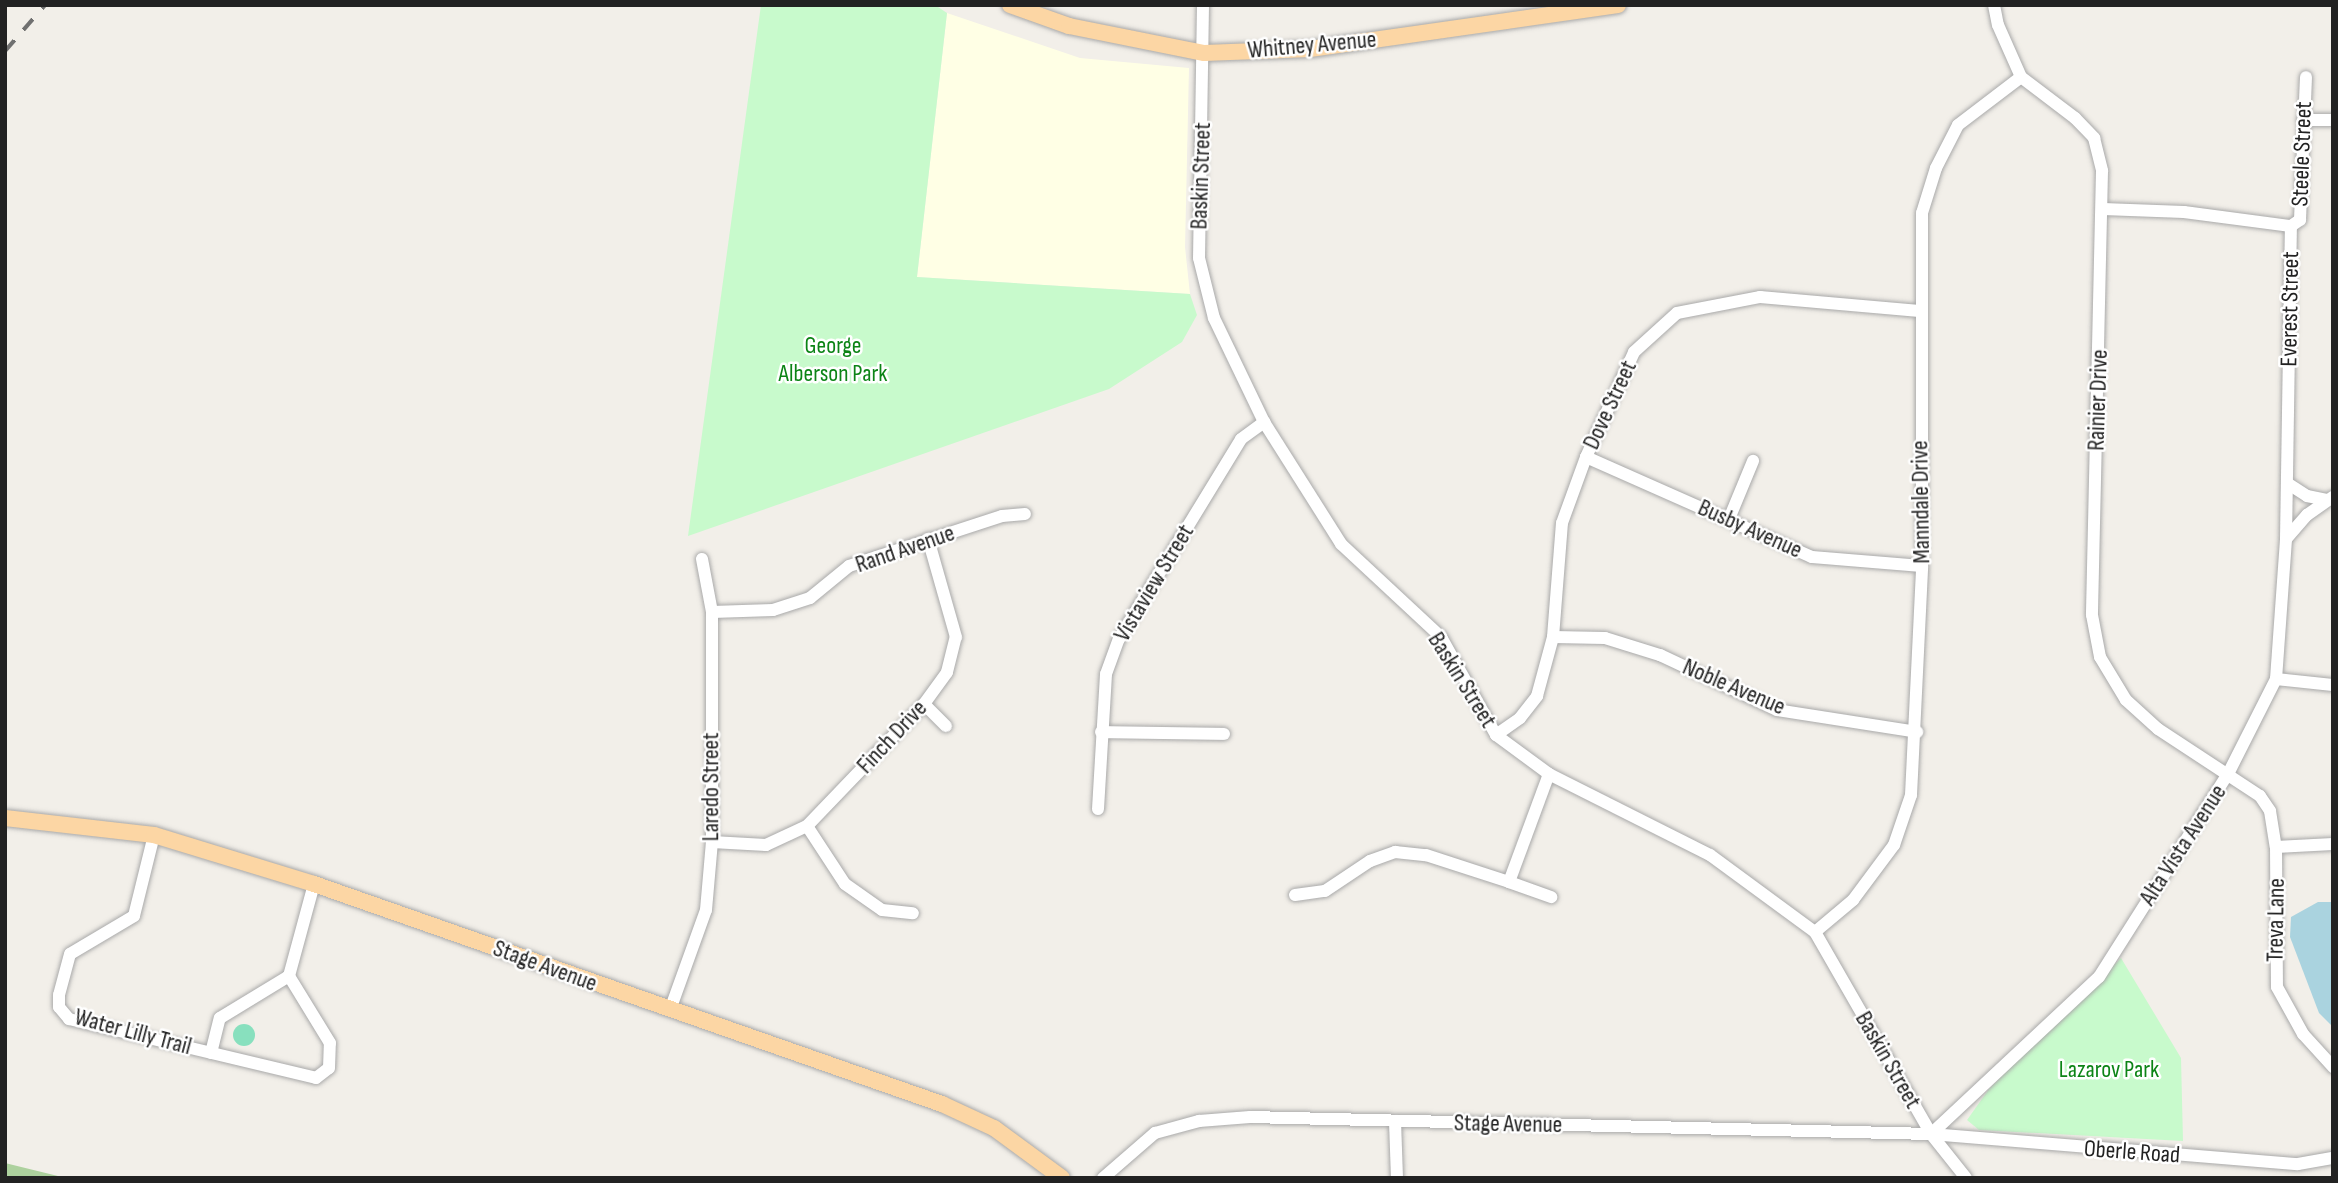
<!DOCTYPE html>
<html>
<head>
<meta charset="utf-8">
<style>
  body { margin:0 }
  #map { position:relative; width:2338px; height:1183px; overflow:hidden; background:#f2efe9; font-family:"Sofia Sans Condensed",sans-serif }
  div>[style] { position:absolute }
  .education>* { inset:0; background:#ffffe5 }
  .forest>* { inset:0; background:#add19e }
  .park>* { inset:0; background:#c8facc }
  .pitch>* { inset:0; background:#88e0be }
  .round { border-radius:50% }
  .water>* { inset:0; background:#aad3df }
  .roads { filter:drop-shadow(0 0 2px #a9a9a9) drop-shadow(0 0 2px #a9a9a9) }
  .minor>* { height:12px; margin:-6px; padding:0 6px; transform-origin:6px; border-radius:6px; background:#fff }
  .major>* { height:16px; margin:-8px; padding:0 8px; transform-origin:8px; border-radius:8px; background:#fcd6a4 }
  .rail>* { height:3.5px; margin-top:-1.75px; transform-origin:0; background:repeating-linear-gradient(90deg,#707070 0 14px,transparent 0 28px) }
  span { translate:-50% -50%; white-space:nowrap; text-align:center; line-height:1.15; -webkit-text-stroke:5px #fff; paint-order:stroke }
  .street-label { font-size:24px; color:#222 }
  .park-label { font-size:24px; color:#0c8416 }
  .frame { position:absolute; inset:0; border:7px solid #222; pointer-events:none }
</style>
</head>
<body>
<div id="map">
  <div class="education">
    <div style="clip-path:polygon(947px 13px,1080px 58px,1189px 68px,1185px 247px,1190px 294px,917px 277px)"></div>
  </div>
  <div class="forest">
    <div style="clip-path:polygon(5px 1163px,66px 1178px,5px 1178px)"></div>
  </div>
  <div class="park">
    <div style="clip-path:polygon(761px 5px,935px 5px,947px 13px,917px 277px,1190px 294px,1197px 315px,1182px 342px,1109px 389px,688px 536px)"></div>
    <div style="clip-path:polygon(2121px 958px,2181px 1058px,2183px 1141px,1979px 1130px,1967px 1120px,1989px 1089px)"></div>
  </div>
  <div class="pitch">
    <div class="round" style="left:233px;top:1024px;width:22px;height:22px"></div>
  </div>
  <div class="water">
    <div style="clip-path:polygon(2318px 902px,2333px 902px,2333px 1027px,2319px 1013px,2290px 937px,2291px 917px)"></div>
  </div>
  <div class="roads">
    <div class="minor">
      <div style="left:1203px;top:5px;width:253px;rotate:90.9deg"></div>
      <div style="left:1199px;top:258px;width:62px;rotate:76deg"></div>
      <div style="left:1214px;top:318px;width:115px;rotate:64.3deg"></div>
      <div style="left:1264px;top:422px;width:144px;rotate:57.7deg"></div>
      <div style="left:1341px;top:544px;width:137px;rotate:42.9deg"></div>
      <div style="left:1441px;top:637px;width:112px;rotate:60.7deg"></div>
      <div style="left:1496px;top:735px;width:66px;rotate:36.3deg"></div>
      <div style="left:1549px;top:774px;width:180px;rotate:26.7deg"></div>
      <div style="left:1710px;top:855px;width:130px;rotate:36.3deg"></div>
      <div style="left:1815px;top:932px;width:233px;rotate:60.1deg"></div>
      <div style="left:1931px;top:1134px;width:56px;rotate:51.5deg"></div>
      <div style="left:1994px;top:5px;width:20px;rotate:79deg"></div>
      <div style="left:1998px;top:25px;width:57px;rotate:66.1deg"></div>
      <div style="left:2021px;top:77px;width:68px;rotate:37.2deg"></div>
      <div style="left:2075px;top:118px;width:28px;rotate:46deg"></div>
      <div style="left:2094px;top:138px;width:34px;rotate:76deg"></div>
      <div style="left:2102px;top:171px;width:444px;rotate:91.3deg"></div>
      <div style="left:2092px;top:615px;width:43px;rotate:79.2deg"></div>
      <div style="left:2100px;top:657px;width:50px;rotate:58.8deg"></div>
      <div style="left:2126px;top:700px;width:43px;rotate:42.2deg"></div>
      <div style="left:2158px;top:729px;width:122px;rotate:33.3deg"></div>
      <div style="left:2260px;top:796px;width:18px;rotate:56deg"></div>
      <div style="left:2270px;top:811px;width:36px;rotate:81deg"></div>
      <div style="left:2276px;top:847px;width:140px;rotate:89.6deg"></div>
      <div style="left:2277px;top:987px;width:54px;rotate:61deg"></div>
      <div style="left:2303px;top:1034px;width:45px;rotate:47.7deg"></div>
      <div style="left:2303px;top:120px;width:30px"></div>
      <div style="left:2103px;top:209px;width:81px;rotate:2.1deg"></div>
      <div style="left:2184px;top:212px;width:108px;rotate:7.5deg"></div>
      <div style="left:2291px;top:226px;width:11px;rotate:-34deg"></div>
      <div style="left:2300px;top:220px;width:143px;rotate:-87.6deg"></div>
      <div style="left:1586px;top:457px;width:247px;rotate:23.9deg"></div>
      <div style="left:1812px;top:557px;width:110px;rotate:4.7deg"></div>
      <div style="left:2287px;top:483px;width:24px;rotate:33deg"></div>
      <div style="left:2307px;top:496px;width:20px;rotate:11deg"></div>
      <div style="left:1729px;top:519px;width:63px;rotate:-67.5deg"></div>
      <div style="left:2286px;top:539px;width:32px;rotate:-49deg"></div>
      <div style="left:2307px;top:515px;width:32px;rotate:-35deg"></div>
      <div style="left:712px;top:612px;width:61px;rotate:-1.9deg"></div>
      <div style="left:773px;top:610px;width:39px;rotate:-18deg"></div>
      <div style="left:810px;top:598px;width:50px;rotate:-39.4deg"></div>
      <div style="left:849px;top:566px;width:161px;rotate:-18.1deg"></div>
      <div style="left:1002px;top:516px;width:23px;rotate:-5deg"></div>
      <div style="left:1553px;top:637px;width:52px;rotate:1.1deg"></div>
      <div style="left:1605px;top:638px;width:58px;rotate:17.2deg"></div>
      <div style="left:1660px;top:655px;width:129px;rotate:25.2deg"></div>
      <div style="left:1777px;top:710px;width:142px;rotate:8.9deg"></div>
      <div style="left:2276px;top:679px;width:57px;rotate:6deg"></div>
      <div style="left:924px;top:704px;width:31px;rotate:45deg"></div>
      <div style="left:1101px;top:732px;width:123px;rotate:0.9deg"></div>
      <div style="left:1496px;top:735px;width:29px;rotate:-35deg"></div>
      <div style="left:1520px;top:718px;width:28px;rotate:-52deg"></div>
      <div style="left:1537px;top:696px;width:61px;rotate:-74.8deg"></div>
      <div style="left:1553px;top:637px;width:114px;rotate:-85.5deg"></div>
      <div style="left:1562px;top:523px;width:70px;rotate:-70deg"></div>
      <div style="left:1586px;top:457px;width:115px;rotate:-65.4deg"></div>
      <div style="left:1634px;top:352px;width:58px;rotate:-42.2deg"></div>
      <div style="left:1677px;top:313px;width:85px;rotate:-10.9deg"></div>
      <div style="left:1760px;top:297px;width:160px;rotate:5deg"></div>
      <div style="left:1098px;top:809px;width:135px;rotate:-86.6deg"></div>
      <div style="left:1106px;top:674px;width:37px;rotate:-70deg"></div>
      <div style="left:1119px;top:639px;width:234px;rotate:-58.6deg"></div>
      <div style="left:1241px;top:439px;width:29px;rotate:-36deg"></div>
      <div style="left:807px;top:826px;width:69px;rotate:56.8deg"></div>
      <div style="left:845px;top:884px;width:45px;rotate:35.1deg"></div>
      <div style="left:882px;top:910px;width:31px;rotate:6deg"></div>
      <div style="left:154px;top:835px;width:83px;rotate:103.9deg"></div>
      <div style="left:134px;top:916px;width:74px;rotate:149.3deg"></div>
      <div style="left:70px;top:954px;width:42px;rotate:105deg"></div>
      <div style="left:59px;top:995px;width:12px;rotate:90deg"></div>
      <div style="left:59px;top:1007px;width:16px;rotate:50deg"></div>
      <div style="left:69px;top:1019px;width:254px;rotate:13.4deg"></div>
      <div style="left:316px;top:1078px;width:16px;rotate:-38deg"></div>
      <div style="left:329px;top:1068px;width:25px;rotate:-88deg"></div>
      <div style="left:330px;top:1043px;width:79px;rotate:-121.5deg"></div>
      <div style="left:712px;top:842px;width:54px;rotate:3.2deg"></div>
      <div style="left:766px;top:845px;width:45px;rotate:-24.9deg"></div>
      <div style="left:807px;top:826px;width:169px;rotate:-46.2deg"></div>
      <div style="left:924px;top:704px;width:39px;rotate:-54deg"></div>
      <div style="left:947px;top:672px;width:36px;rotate:-76deg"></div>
      <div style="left:956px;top:637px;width:102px;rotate:-105.9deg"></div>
      <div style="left:2276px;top:847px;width:57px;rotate:-3deg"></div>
      <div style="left:1509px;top:882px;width:45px;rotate:19.7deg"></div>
      <div style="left:1295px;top:895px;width:30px;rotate:-8deg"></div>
      <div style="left:1325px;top:891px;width:54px;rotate:-33.7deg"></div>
      <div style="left:1370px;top:861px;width:27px;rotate:-20deg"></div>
      <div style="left:1395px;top:852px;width:31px;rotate:6deg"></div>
      <div style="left:1426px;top:855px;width:87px;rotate:18deg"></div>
      <div style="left:1509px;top:882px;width:115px;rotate:-69.7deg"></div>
      <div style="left:1815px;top:932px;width:50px;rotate:-40.1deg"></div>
      <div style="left:1853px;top:900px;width:69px;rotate:-53.3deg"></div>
      <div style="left:1894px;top:845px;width:53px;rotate:-71.2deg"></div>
      <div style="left:1911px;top:795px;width:229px;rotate:-87.2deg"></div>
      <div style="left:1922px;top:566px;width:353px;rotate:-90deg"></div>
      <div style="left:1922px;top:213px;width:47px;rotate:-72.7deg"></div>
      <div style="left:1936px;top:168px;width:48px;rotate:-62.9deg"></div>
      <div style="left:1958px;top:125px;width:79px;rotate:-37.3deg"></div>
      <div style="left:289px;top:976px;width:95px;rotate:-74.8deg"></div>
      <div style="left:670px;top:1010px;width:106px;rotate:-70.2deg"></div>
      <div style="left:706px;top:910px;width:68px;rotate:-85deg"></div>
      <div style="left:712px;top:842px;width:230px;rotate:-90deg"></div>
      <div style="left:712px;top:612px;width:54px;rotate:-100.7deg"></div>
      <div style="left:211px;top:1053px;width:36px;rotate:-76deg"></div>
      <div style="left:220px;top:1018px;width:81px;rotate:-31.3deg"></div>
      <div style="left:1395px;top:1121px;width:57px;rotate:88deg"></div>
      <div style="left:1931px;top:1134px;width:230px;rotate:-43.1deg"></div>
      <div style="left:2099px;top:977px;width:241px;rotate:-57.6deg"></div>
      <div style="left:2228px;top:774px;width:106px;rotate:-63.2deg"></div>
      <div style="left:2276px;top:679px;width:140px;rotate:-85.9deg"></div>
      <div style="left:2286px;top:539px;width:313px;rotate:-89.1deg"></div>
      <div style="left:1103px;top:1178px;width:69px;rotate:-40.9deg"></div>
      <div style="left:1155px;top:1133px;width:46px;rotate:-15.3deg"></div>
      <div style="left:1199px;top:1121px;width:51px;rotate:-4.5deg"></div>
      <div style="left:1250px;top:1117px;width:681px;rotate:1.43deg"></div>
      <div style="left:1931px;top:1134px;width:368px;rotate:4.7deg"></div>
      <div style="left:2298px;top:1164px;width:36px;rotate:-10deg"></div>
    </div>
    <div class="major">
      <div style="left:1010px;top:5px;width:63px;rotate:19.6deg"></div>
      <div style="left:1069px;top:26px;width:138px;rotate:11.3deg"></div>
      <div style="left:1204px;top:53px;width:106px;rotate:-2.2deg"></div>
      <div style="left:1310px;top:49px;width:311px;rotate:-8.1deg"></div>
      <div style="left:5px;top:818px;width:150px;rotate:6.5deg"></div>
      <div style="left:154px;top:835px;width:167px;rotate:17deg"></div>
      <div style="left:314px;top:884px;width:665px;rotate:19.31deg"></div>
      <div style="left:942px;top:1104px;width:57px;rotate:24.8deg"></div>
      <div style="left:994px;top:1128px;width:84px;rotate:36.3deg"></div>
    </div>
  </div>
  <div class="rail">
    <div style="left:5px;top:51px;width:61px;rotate:-49deg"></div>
  </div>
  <div class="street-label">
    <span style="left:1312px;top:45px;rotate:-5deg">Whitney Avenue</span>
    <span style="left:2302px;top:154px;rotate:-88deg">Steele Street</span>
    <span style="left:1201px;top:176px;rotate:-88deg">Baskin Street</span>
    <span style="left:2290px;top:309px;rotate:-89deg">Everest Street</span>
    <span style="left:2098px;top:400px;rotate:-88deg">Rainier Drive</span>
    <span style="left:1610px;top:405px;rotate:-65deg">Dove Street</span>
    <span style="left:1921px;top:502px;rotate:-91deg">Manndale Drive</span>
    <span style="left:1750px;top:529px;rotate:24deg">Busby Avenue</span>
    <span style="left:905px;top:549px;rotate:-19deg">Rand Avenue</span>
    <span style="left:1154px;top:583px;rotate:-59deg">Vistaview Street</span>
    <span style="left:1462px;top:680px;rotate:58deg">Baskin Street</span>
    <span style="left:1734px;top:687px;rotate:23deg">Noble Avenue</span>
    <span style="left:892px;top:737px;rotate:-47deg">Finch Drive</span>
    <span style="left:711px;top:787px;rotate:-90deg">Laredo Street</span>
    <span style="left:2183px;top:845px;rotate:-57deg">Alta Vista Avenue</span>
    <span style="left:2276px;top:920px;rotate:-89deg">Treva Lane</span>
    <span style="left:545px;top:966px;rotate:20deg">Stage Avenue</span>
    <span style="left:133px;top:1032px;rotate:15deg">Water Lilly Trail</span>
    <span style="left:1888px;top:1060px;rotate:60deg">Baskin Street</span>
    <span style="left:1508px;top:1124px;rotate:1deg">Stage Avenue</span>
    <span style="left:2132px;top:1152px;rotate:4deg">Oberle Road</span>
  </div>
  <div class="park-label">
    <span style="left:833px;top:360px">George<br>Alberson Park</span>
    <span style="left:2109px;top:1070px">Lazarov Park</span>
  </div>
  <div class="frame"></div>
</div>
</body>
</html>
